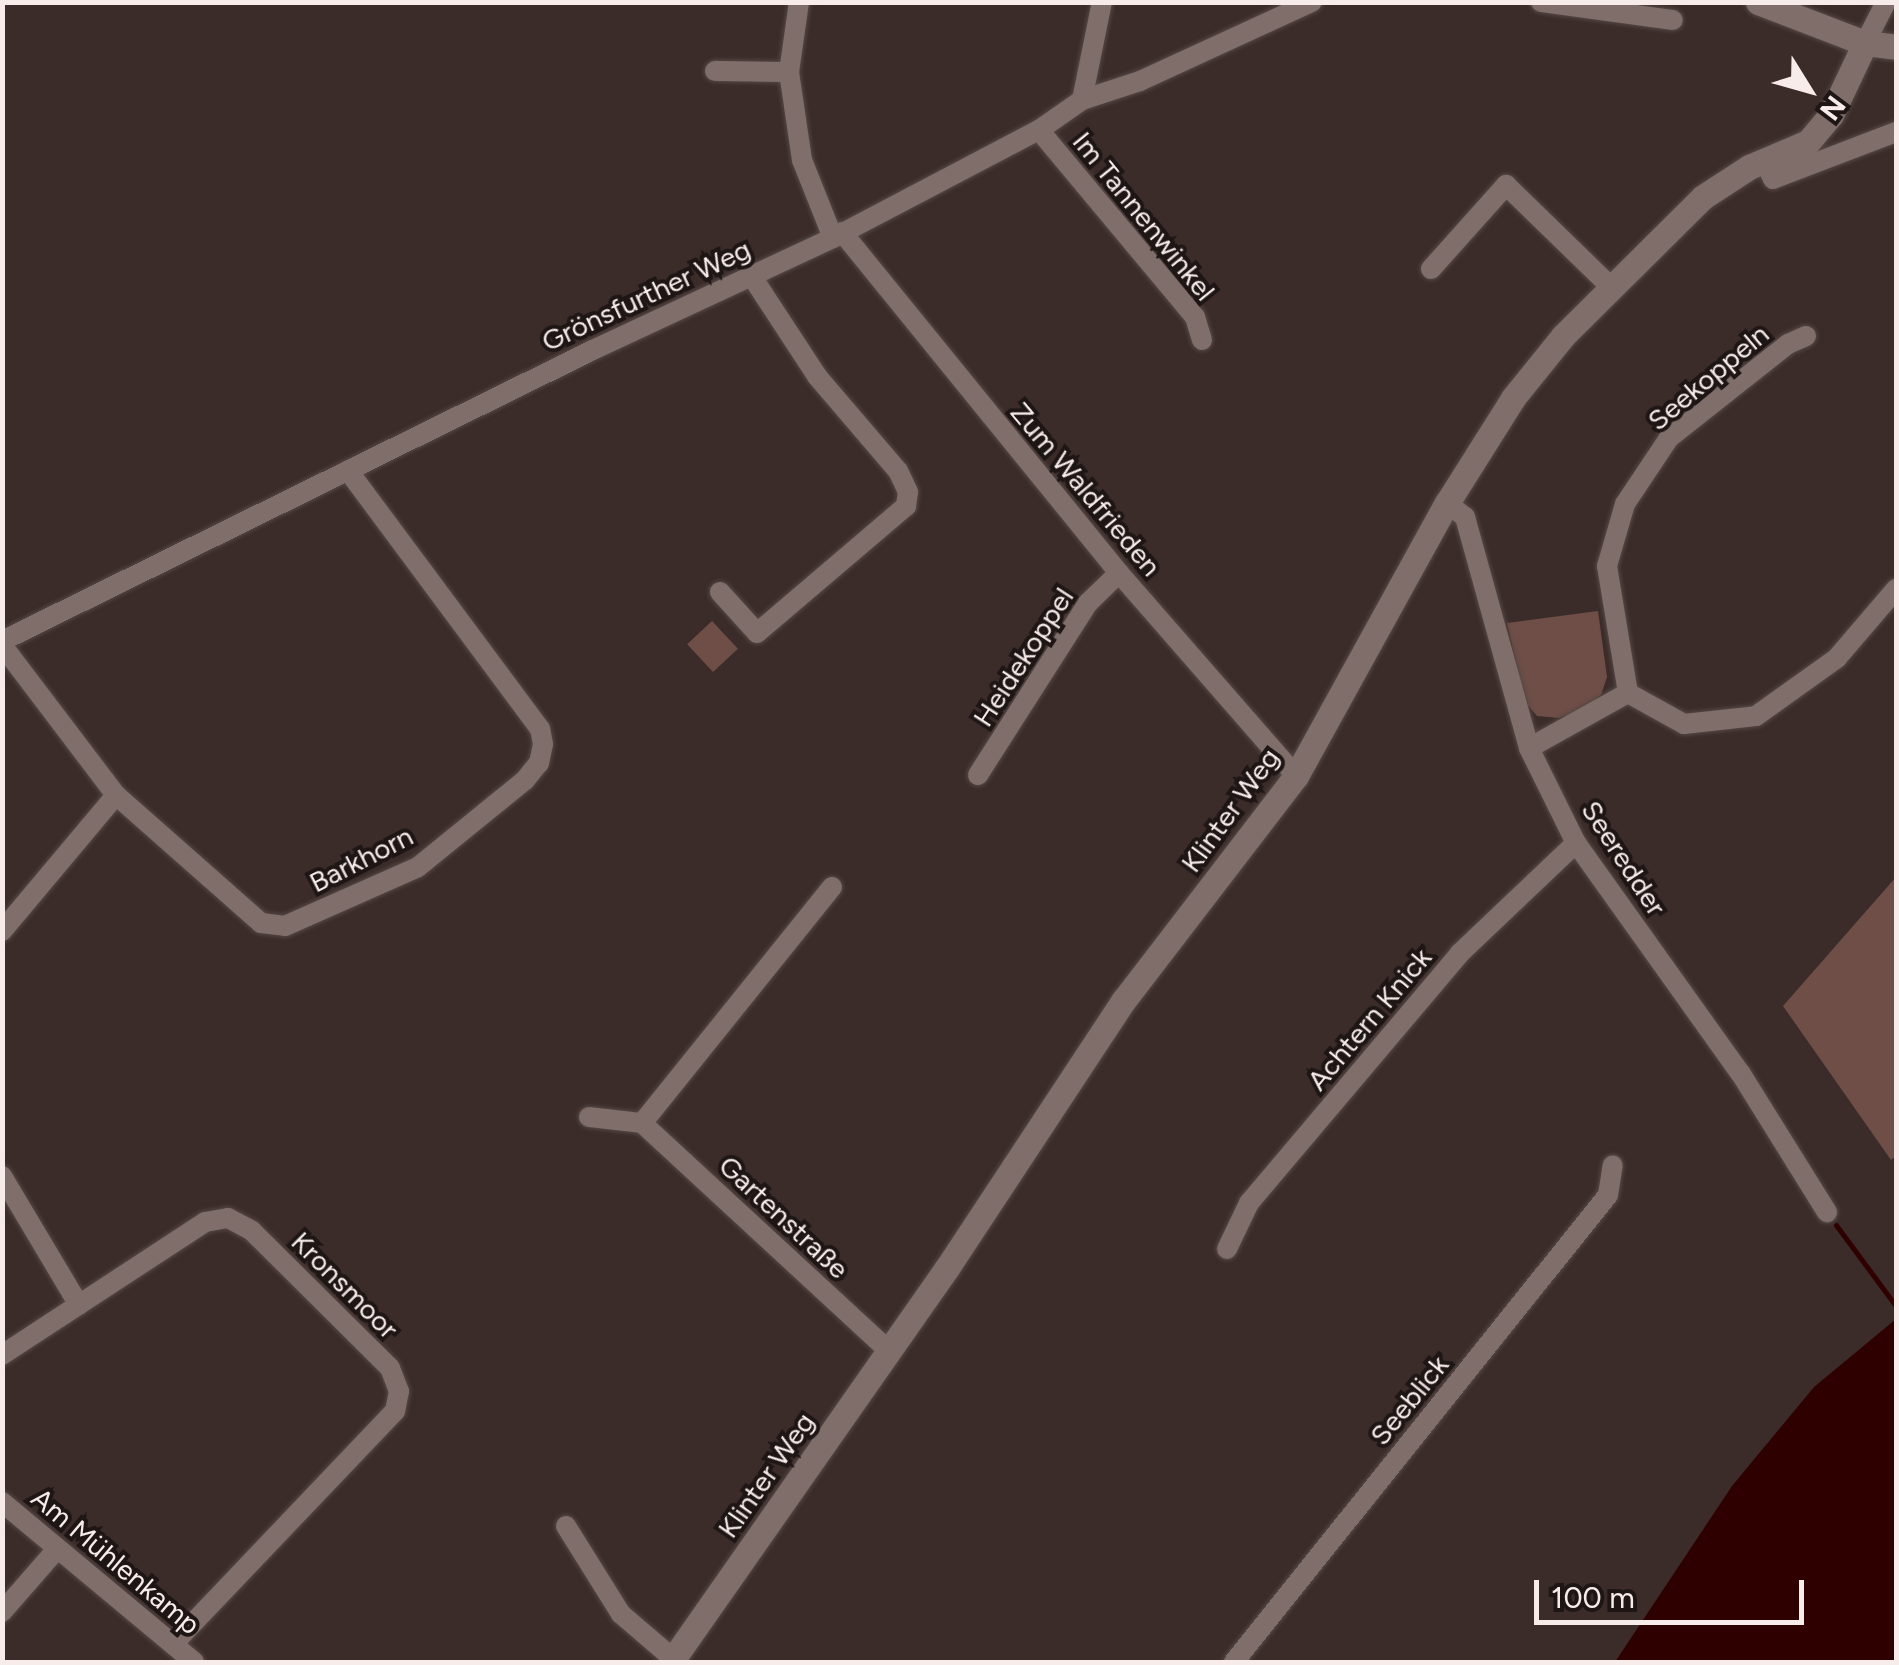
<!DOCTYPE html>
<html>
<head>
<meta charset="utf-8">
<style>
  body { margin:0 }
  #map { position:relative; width:1899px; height:1665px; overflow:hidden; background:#3b2c29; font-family:Figtree,sans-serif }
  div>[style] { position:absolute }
  .green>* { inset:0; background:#6f4e47; transform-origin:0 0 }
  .water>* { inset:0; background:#2f0000 }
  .stream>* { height:5px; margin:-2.5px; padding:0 2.5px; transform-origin:2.5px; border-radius:2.5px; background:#2f0000 }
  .roads { filter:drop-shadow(0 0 2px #554845) drop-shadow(0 0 2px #554845) }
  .minor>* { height:20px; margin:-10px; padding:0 10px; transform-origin:10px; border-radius:10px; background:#806e6a }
  .tertiary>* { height:25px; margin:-12.5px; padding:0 12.5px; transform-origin:12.5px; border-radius:12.5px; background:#806e6a }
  span { translate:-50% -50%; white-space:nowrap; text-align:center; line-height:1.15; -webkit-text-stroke:8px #1d1615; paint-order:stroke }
  .street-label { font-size:28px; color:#f7ecea }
  .frame { position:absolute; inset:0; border:5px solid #f7ecea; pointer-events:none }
  .north { position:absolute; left:1759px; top:40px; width:100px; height:100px; -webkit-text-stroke:8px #1d1615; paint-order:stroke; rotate:127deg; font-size:28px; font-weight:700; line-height:40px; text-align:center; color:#f7ecea }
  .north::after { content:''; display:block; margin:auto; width:35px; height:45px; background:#f7ecea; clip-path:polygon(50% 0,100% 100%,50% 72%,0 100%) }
  .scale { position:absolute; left:1534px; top:1580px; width:270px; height:45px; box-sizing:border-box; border:5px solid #f7ecea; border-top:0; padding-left:12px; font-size:30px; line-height:35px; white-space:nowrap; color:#f7ecea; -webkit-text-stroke:8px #1d1615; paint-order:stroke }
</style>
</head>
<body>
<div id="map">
  <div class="green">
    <div style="clip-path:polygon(1598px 611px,1607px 677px,1601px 695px,1582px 711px,1559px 718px,1537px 716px,1525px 702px,1507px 623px)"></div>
    <div style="left:712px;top:621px;width:38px;height:34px;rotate:47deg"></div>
    <div style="clip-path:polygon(1896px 877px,1896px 1156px,1891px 1160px,1783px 1006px)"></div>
  </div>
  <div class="water">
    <div style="clip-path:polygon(1896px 1319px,1896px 1662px,1615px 1662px,1732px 1486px,1814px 1387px)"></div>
  </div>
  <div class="stream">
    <div style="left:1836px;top:1225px;width:101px;rotate:53.5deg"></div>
  </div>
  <div class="roads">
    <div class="minor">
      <div style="left:799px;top:2px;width:71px;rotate:98.1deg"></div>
      <div style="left:789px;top:72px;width:89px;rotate:81.6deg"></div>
      <div style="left:802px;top:160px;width:84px;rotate:68.3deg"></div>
      <div style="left:1541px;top:2px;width:133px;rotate:7.8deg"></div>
      <div style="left:1865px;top:43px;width:46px;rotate:-62.9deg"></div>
      <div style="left:715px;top:71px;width:74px;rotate:0.8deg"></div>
      <div style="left:1082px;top:100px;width:100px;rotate:-78.5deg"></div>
      <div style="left:1039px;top:130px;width:244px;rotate:50.2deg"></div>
      <div style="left:1195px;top:317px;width:24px;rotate:73deg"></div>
      <div style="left:1764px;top:161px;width:20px;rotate:63deg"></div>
      <div style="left:1773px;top:179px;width:132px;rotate:-20.9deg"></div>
      <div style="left:842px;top:232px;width:439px;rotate:50.9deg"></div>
      <div style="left:1119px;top:573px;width:269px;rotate:48.9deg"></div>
      <div style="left:1431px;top:269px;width:113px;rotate:-48.2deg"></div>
      <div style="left:1506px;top:185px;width:146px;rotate:44.2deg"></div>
      <div style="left:1806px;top:336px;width:20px;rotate:156deg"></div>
      <div style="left:1788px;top:344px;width:152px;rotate:141.7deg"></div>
      <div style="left:1669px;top:438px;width:79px;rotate:123.7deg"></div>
      <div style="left:1625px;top:504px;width:65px;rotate:106.2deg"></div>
      <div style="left:1607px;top:566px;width:129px;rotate:80.6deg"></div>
      <div style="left:1628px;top:693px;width:64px;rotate:29deg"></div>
      <div style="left:1684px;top:724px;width:72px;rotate:-6.3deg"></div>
      <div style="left:1756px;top:716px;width:100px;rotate:-35.6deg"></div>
      <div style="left:1837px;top:658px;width:91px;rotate:-49.5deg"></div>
      <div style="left:1447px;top:503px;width:23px;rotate:38deg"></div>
      <div style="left:1465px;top:517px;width:240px;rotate:74.5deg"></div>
      <div style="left:1529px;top:748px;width:106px;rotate:63.7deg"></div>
      <div style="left:1576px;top:843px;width:284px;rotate:54.5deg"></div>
      <div style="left:1741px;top:1074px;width:163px;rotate:58.1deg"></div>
      <div style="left:720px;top:592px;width:55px;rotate:47.9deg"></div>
      <div style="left:757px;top:633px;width:196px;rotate:-40.4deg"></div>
      <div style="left:906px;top:506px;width:14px;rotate:-82deg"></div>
      <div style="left:908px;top:492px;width:23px;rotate:-115deg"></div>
      <div style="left:898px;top:471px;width:125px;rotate:-130.5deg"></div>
      <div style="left:817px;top:376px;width:121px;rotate:-123.2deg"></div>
      <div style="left:2px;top:641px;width:663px;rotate:-26.22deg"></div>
      <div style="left:597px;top:348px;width:260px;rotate:-25deg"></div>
      <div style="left:833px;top:238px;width:233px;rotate:-27.7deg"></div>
      <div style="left:1039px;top:130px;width:52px;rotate:-34.9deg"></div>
      <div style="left:1082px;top:100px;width:61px;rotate:-18.1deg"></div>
      <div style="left:1140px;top:81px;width:189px;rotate:-24.7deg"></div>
      <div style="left:2px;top:645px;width:188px;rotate:52.8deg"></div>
      <div style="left:116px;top:795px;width:193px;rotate:41.4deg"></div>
      <div style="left:261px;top:923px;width:24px;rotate:7deg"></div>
      <div style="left:285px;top:926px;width:145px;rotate:-23.9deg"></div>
      <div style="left:418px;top:867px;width:138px;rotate:-39.1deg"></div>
      <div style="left:525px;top:780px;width:22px;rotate:-51deg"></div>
      <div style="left:539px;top:763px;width:19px;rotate:-78deg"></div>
      <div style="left:543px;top:744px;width:15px;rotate:-101deg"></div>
      <div style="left:540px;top:729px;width:322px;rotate:-126.6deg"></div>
      <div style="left:1529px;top:748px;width:113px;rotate:-29.1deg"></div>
      <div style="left:978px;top:775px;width:204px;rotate:-57.4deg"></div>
      <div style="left:1088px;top:603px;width:43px;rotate:-44.1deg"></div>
      <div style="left:832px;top:887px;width:303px;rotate:128.8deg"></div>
      <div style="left:642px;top:1123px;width:336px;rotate:42.7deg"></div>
      <div style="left:2px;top:931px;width:177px;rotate:-50deg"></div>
      <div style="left:589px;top:1117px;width:53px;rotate:6.5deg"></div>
      <div style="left:2px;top:1176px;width:150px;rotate:59.2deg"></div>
      <div style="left:1227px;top:1249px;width:51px;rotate:-64.4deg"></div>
      <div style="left:1249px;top:1203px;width:327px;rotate:-49.8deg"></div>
      <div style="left:1460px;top:953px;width:160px;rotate:-43.5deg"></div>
      <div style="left:2px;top:1355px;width:243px;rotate:-33.2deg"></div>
      <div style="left:205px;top:1222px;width:23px;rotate:-10deg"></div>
      <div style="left:228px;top:1218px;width:27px;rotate:28deg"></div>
      <div style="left:252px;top:1231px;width:194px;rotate:44.8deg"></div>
      <div style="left:390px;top:1368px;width:25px;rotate:69deg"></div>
      <div style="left:399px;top:1391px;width:20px;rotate:101deg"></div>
      <div style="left:395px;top:1411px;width:322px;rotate:133.6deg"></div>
      <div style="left:2px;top:1502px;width:250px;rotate:39.8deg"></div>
      <div style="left:566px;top:1526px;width:104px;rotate:58deg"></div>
      <div style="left:621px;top:1614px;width:74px;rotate:40.6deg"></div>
      <div style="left:2px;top:1612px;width:84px;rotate:-48.9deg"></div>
      <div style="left:1234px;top:1662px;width:598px;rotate:-51.31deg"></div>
      <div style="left:1608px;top:1195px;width:30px;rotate:-81deg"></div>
    </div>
    <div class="tertiary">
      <div style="left:1758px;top:2px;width:115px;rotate:21deg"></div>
      <div style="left:1865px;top:43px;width:31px;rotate:7deg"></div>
      <div style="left:671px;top:1662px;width:481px;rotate:-55deg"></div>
      <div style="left:947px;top:1268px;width:321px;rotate:-56.6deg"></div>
      <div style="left:1124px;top:1000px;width:282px;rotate:-52.5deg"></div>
      <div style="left:1296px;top:776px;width:312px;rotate:-61.1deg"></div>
      <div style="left:1447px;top:503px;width:124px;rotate:-57.8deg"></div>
      <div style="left:1513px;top:398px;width:80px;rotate:-51.1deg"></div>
      <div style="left:1563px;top:336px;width:197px;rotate:-44.8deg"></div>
      <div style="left:1703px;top:197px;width:55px;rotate:-33.1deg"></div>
      <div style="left:1749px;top:167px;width:64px;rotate:-23deg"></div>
      <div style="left:1808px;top:142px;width:35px;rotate:-50deg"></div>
      <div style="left:1831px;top:115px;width:80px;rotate:-64.7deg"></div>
    </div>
  </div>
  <div class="street-label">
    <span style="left:1144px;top:216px;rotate:51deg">Im Tannenwinkel</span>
    <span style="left:646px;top:295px;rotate:-25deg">Grönsfurther Weg</span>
    <span style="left:1708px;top:377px;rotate:-40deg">Seekoppeln</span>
    <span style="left:1086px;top:489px;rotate:50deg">Zum Waldfrieden</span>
    <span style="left:1023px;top:657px;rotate:-57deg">Heidekoppel</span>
    <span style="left:1230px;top:810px;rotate:-54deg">Klinter Weg</span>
    <span style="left:1624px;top:858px;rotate:57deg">Seeredder</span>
    <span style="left:361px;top:859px;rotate:-27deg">Barkhorn</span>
    <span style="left:1369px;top:1019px;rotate:-50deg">Achtern Knick</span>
    <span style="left:784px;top:1217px;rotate:43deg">Gartenstraße</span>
    <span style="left:345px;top:1285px;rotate:45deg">Kronsmoor</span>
    <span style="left:1409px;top:1400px;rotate:-51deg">Seeblick</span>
    <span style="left:766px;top:1475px;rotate:-55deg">Klinter Weg</span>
    <span style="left:116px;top:1561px;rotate:40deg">Am Mühlenkamp</span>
  </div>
  <div class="frame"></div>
  <div class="north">N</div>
  <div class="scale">100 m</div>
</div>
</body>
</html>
